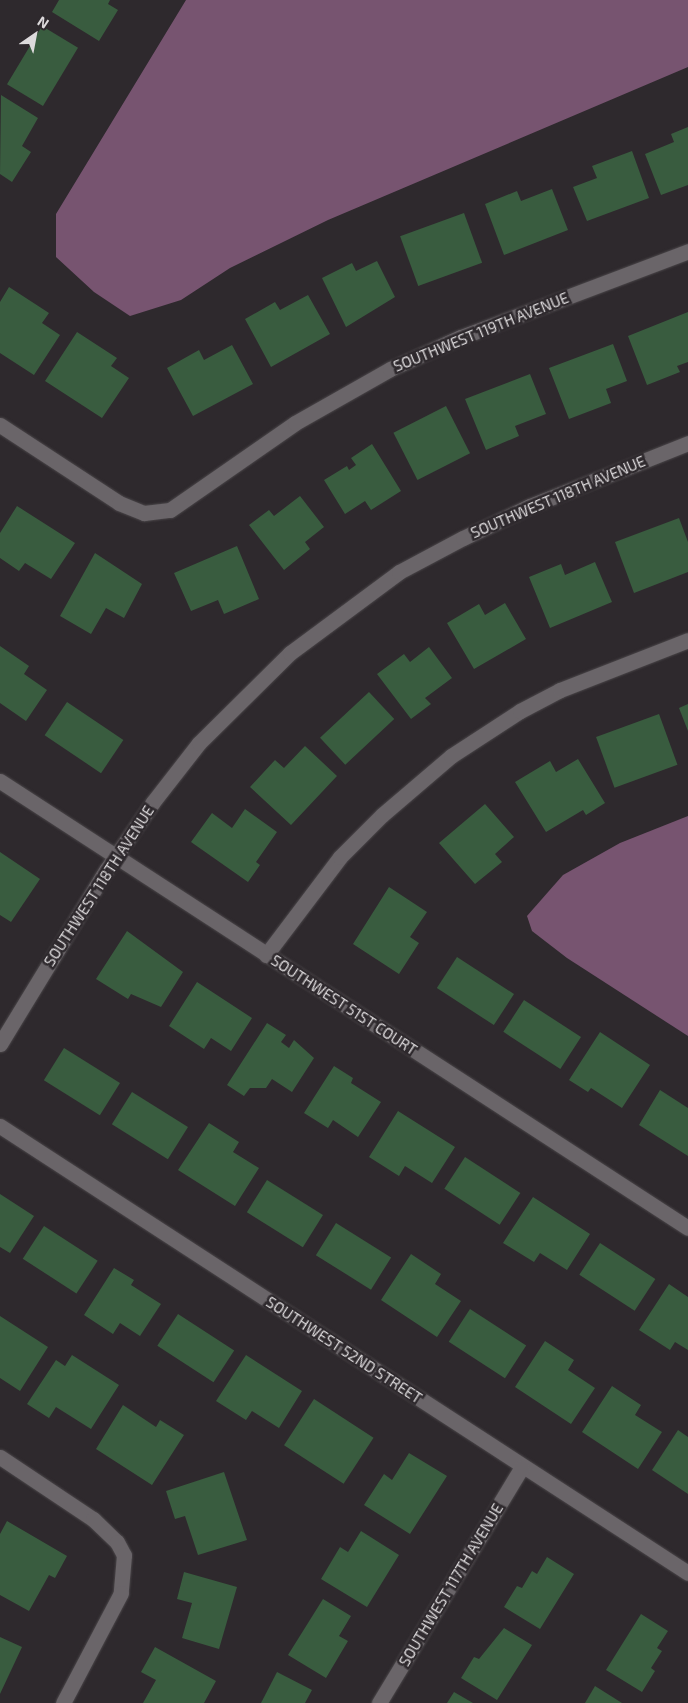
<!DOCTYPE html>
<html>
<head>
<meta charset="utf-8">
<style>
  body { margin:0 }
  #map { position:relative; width:688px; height:1703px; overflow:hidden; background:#2e292d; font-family:"Exo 2",sans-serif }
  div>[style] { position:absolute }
  .water>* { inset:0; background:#775470 }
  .building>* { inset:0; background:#395c3f; transform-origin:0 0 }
  .roads { filter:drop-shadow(0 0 1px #4a4649) drop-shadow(0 0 1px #4a4649) }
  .street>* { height:15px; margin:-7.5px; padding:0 7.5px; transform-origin:7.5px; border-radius:7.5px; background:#6a6569 }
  span { translate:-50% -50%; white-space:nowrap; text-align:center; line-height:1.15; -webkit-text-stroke:5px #2e292d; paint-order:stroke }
  .street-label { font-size:15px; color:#dddadc }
  .north { position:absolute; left:10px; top:10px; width:50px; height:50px; -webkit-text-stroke:4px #2e292d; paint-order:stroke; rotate:33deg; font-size:14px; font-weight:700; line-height:20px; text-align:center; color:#dddadc }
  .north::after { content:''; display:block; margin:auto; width:18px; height:22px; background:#dddadc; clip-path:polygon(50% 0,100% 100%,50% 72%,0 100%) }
</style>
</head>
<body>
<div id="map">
  <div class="water">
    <div style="clip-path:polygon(186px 0,688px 0,688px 67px,328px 220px,230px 268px,181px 300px,130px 316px,94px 292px,56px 257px,56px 214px)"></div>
    <div style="clip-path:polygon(688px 816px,688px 1036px,567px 958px,532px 931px,527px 916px,563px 875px,620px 843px)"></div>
  </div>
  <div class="building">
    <div style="clip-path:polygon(59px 0,110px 0,108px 4px,118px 10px,99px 41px,52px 12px)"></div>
    <div style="left:42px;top:26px;width:42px;height:68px;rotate:31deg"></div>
    <div style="clip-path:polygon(1px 95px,38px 118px,22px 146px,31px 152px,12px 182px,0 174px)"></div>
    <div style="clip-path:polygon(688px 127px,688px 185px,661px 195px,645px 154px,674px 142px,671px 134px)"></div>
    <div style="clip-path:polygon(632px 151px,649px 198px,587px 221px,573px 187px,597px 178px,592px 166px)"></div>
    <div style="clip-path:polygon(552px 189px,568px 230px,504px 255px,485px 204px,517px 191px,521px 201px)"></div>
    <div style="left:464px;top:213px;width:53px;height:68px;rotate:70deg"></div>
    <div style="clip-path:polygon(377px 261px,395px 297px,346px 327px,322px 278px,352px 263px,356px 271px)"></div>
    <div style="clip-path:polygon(9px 287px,49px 313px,42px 323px,60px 335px,34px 375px,0 353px,0 302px)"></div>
    <div style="clip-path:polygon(308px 295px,330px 334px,271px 367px,245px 319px,275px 302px,280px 310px)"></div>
    <div style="clip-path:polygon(688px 312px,688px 362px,677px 366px,680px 372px,647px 385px,628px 336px)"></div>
    <div style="clip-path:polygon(77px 332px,117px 358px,111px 366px,129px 378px,102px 418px,45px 381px)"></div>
    <div style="clip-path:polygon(613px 344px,627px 381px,606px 389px,611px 403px,569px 419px,549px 368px)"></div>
    <div style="clip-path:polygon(232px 345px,253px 384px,193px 416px,167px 368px,199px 350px,204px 360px)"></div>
    <div style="clip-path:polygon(530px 374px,546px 414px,515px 426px,519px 436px,486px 450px,465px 399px)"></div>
    <div style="left:446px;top:406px;width:53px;height:59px;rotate:63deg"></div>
    <div style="clip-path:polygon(372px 444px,401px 491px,371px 510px,365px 501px,345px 514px,324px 480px,347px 466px,349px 470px,356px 465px,351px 458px)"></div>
    <div style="clip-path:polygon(300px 496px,324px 527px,305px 542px,310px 549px,284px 570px,249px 525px,269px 510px,274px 516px)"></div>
    <div style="clip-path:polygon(17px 506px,75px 543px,51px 579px,25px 563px,19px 571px,0 558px,0 533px)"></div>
    <div style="clip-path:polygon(679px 518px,688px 542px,688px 572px,634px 593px,615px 542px)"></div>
    <div style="clip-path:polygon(237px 546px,259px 599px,224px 614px,218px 600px,191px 611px,174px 573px)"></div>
    <div style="clip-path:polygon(95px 553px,142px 584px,124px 618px,106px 608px,91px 634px,60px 616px)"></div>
    <div style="clip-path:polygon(595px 562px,612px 602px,550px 628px,529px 577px,561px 564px,565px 575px)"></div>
    <div style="clip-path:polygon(505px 603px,526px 639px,474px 669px,447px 623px,479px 604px,485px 615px)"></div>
    <div style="clip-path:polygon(0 646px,29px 666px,24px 674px,47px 690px,26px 721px,0 703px)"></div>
    <div style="clip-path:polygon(429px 647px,452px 678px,425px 698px,431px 704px,411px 719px,377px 674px,404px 654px,410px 662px)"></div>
    <div style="left:369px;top:692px;width:37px;height:67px;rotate:47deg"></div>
    <div style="left:67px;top:702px;width:68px;height:40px;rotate:34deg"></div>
    <div style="clip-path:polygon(688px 704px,688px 731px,679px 708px)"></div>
    <div style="left:659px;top:714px;width:54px;height:67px;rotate:70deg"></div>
    <div style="clip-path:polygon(305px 746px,337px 776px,291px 825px,250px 787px,275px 760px,284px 768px)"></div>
    <div style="clip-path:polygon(578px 759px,605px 803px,586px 815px,583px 810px,546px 832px,515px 782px,550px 761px,556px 772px)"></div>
    <div style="clip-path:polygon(485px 804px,514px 837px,495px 854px,502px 862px,475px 884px,439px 843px)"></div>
    <div style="clip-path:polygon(245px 809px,277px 832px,256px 862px,260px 865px,248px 882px,191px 842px,212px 813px,232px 828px)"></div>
    <div style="clip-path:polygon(0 852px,40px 879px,11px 922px,0 915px)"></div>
    <div style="clip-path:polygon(389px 887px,427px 912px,410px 937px,419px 943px,399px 974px,353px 944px)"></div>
    <div style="clip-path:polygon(127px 931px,183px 972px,161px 1007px,131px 994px,128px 999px,96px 979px)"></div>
    <div style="left:457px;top:957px;width:68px;height:37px;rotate:33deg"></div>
    <div style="clip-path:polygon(197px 982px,252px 1018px,231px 1051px,211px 1038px,204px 1049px,169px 1026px)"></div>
    <div style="left:524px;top:1000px;width:68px;height:38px;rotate:33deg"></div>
    <div style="clip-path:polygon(267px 1023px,286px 1035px,281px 1042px,289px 1048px,294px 1040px,314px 1058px,292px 1092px,272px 1079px,266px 1088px,250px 1088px,244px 1096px,227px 1085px)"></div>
    <div style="clip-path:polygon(600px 1032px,650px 1065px,622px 1108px,591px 1088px,588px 1092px,569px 1080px)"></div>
    <div style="left:64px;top:1048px;width:66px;height:38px;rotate:32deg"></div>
    <div style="clip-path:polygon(334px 1066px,353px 1078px,351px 1083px,381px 1102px,358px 1137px,333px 1120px,328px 1128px,304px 1113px)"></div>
    <div style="clip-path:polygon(660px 1090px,688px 1108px,688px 1156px,639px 1125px)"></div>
    <div style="left:132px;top:1092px;width:66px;height:38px;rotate:32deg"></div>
    <div style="clip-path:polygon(398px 1111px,455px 1147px,432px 1183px,405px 1166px,399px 1176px,369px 1157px)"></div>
    <div style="clip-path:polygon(209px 1123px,239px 1142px,233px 1152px,259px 1168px,235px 1206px,178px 1170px)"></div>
    <div style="left:465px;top:1157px;width:66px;height:38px;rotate:33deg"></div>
    <div style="left:267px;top:1180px;width:66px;height:38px;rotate:32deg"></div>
    <div style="clip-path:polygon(0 1194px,34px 1216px,10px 1253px,0 1247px)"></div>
    <div style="clip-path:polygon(533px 1197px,590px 1234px,567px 1270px,540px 1253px,534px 1262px,503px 1243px)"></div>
    <div style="left:336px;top:1223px;width:65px;height:38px;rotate:32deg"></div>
    <div style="left:44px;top:1226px;width:64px;height:39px;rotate:33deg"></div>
    <div style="left:600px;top:1243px;width:66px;height:38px;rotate:33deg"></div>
    <div style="clip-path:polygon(411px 1254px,441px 1274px,435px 1284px,461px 1301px,437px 1337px,381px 1300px)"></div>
    <div style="clip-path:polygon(114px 1268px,134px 1280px,131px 1285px,161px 1304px,140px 1336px,120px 1323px,113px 1334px,84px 1315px)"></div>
    <div style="clip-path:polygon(669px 1284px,688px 1297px,688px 1350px,675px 1342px,670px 1350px,639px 1330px)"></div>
    <div style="left:470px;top:1309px;width:67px;height:39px;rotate:33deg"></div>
    <div style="left:178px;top:1314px;width:67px;height:38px;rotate:33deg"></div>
    <div style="clip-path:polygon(0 1316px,48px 1347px,20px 1391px,0 1378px)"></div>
    <div style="clip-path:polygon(545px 1341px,574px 1360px,568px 1370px,595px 1388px,571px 1424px,515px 1387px)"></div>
    <div style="clip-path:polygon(72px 1355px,119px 1385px,91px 1429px,56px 1407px,49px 1418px,27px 1404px,56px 1360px,65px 1366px)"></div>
    <div style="clip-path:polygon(246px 1355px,302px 1391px,279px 1428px,252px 1411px,246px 1420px,216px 1401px)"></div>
    <div style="clip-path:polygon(612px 1386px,641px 1405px,635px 1415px,662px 1432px,638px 1469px,582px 1432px)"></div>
    <div style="left:314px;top:1399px;width:71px;height:55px;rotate:33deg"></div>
    <div style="clip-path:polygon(123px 1405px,156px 1427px,160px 1420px,184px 1435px,152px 1485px,96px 1449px)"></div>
    <div style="clip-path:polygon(678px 1430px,688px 1437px,688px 1494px,652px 1470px)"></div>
    <div style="clip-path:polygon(409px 1453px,447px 1476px,410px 1534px,364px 1505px,384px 1474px,392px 1480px)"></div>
    <div style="clip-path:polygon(224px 1472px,247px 1540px,198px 1555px,185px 1516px,175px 1519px,166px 1491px)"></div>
    <div style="clip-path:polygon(7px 1521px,67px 1556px,55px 1578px,49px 1575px,29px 1611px,0 1595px,0 1534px)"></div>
    <div style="clip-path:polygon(361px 1531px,399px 1555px,367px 1607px,321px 1579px,340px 1547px,348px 1552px)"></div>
    <div style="clip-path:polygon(547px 1557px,574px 1574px,540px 1629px,504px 1607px,517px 1586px,522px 1588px,532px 1571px,537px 1574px)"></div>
    <div style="clip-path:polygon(184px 1572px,237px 1587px,219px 1649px,182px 1638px,192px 1603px,177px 1599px)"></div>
    <div style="clip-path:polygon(323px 1599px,351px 1616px,339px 1636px,348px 1641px,326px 1678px,288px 1655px)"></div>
    <div style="clip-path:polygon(641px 1614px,668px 1631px,657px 1648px,662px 1651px,651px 1668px,655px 1671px,642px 1692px,606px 1670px)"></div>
    <div style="clip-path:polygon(504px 1628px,532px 1645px,497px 1700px,461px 1678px,474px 1657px,479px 1659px)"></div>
    <div style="clip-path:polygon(0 1637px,22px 1647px,0 1694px)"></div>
    <div style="clip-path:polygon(155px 1647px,216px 1681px,204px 1703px,143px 1703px,156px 1680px,141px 1672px)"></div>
    <div style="clip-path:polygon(277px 1672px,312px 1690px,305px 1703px,261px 1703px)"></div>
    <div style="clip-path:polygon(595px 1686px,622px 1703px,585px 1703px)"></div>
    <div style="clip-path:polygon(454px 1692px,473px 1703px,447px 1703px)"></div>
  </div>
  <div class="roads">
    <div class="street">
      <div style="left:0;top:425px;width:142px;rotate:33.2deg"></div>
      <div style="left:119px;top:503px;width:27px;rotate:22deg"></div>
      <div style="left:144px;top:513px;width:26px;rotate:-7deg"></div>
      <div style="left:170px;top:510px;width:152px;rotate:-34.8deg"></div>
      <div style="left:295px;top:423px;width:109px;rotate:-29.6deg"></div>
      <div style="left:390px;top:369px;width:78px;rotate:-24.3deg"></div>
      <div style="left:461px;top:337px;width:243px;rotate:-20.7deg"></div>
      <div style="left:0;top:781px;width:820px;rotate:33.01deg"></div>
      <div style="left:266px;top:955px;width:123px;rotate:-52.9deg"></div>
      <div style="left:340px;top:857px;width:59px;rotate:-45deg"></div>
      <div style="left:382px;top:815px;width:91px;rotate:-40.5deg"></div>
      <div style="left:451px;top:756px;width:82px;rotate:-33.1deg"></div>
      <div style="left:520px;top:711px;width:45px;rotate:-27.7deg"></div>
      <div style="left:560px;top:690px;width:137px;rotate:-21.3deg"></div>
      <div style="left:0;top:1044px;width:205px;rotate:-58.6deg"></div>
      <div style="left:107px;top:869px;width:81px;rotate:-55.5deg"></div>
      <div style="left:153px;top:802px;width:75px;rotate:-52.1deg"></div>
      <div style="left:199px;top:743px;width:128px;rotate:-44.7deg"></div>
      <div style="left:290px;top:653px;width:136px;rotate:-36.6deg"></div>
      <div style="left:399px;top:572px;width:72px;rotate:-28deg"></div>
      <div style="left:463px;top:538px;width:74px;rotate:-25.5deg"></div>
      <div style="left:530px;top:506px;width:170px;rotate:-21.7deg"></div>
      <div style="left:0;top:1126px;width:820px;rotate:33.01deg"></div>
      <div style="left:0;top:1457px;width:112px;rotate:33.7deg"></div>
      <div style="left:93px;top:1519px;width:33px;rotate:44deg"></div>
      <div style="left:117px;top:1542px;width:15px;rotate:62deg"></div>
      <div style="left:124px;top:1555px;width:38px;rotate:95deg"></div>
      <div style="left:121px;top:1593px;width:124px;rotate:117.8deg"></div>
      <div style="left:379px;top:1703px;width:276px;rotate:-58.8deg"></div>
    </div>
  </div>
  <div class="street-label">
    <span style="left:481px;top:332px;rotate:-22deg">SOUTHWEST 119TH AVENUE</span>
    <span style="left:558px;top:497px;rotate:-23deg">SOUTHWEST 118TH AVENUE</span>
    <span style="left:99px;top:886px;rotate:-57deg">SOUTHWEST 118TH AVENUE</span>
    <span style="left:344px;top:1005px;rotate:33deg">SOUTHWEST 51ST COURT</span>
    <span style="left:344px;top:1350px;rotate:33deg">SOUTHWEST 52ND STREET</span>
    <span style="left:451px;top:1585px;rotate:-59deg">SOUTHWEST 117TH AVENUE</span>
  </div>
  <div class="north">N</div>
</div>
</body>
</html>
